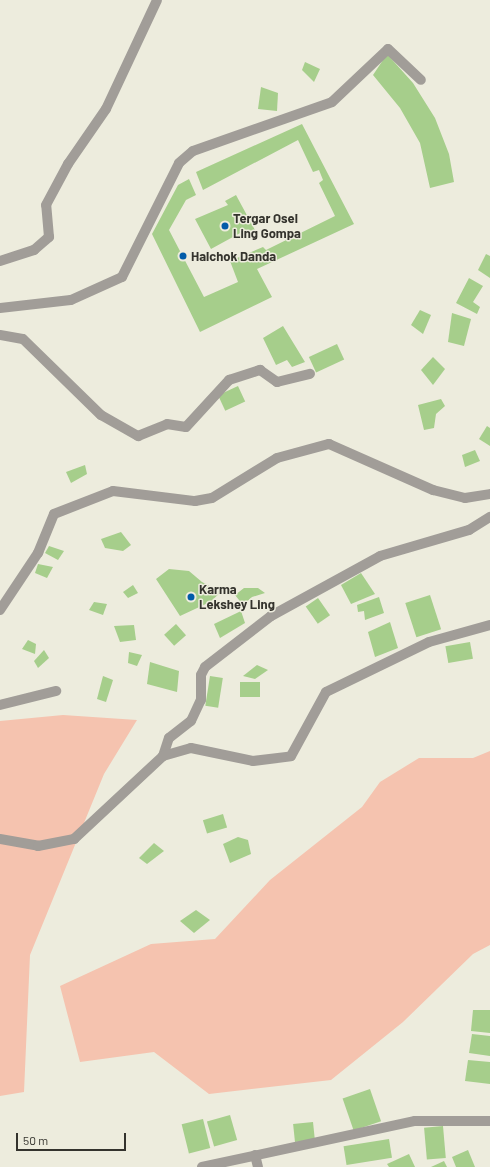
<!DOCTYPE html>
<html>
<head>
<meta charset="utf-8">
<style>
  body { margin:0 }
  #map { position:relative; width:490px; height:1167px; overflow:hidden; background:#edecdd; font-family:Barlow,sans-serif }
  div>[style] { position:absolute }
  .green>* { inset:0; background:#f5c3af }
  .building>* { inset:0; background:#a6ce8b; transform-origin:0 0 }
  .minor>* { height:10px; margin:-5px; padding:0 5px; transform-origin:5px; border-radius:5px; background:#a19d98 }
  .dots>* { width:11px; height:11px; translate:-50% -50%; box-sizing:border-box; border:2px solid #edecdd; border-radius:50% }
  span { translate:-50% -50%; white-space:nowrap; text-align:center; line-height:1.15; -webkit-text-stroke:3px #edecdd; paint-order:stroke }
  .poi-label { font-size:13px; color:#34332d; font-weight:700 }
  .left { translate:0 -50%; text-align:left }
  .scale { position:absolute; left:16px; top:1133px; width:110px; height:18px; box-sizing:border-box; border:2px solid #34332d; border-top:0; padding-left:5px; font-size:12px; line-height:14px; white-space:nowrap; color:#34332d; -webkit-text-stroke:3px #edecdd; paint-order:stroke }
</style>
</head>
<body>
<div id="map">
  <div class="green">
    <div style="clip-path:polygon(63px 715px,137px 720px,104px 774px,30px 955px,24px 1092px,0 1096px,0 721px)"></div>
    <div style="clip-path:polygon(490px 751px,490px 945px,473px 954px,403px 1022px,331px 1080px,209px 1094px,154px 1052px,80px 1062px,60px 986px,151px 944px,215px 939px,270px 880px,362px 807px,380px 782px,419px 758px,473px 758px)"></div>
  </div>
  <div class="building">
    <div style="clip-path:polygon(387px 54px,413px 83px,435px 118px,449px 154px,454px 182px,430px 188px,420px 143px,400px 108px,373px 75px)"></div>
    <div style="clip-path:polygon(305px 62px,320px 69px,314px 82px,302px 70px)"></div>
    <div style="clip-path:polygon(261px 87px,278px 93px,277px 111px,258px 109px)"></div>
    <div style="clip-path:polygon(302px 124px,354px 224px,257px 269px,272px 297px,200px 332px,152px 234px,178px 185px,189px 179px,196px 195px,186px 200px,169px 230px,204px 297px,238px 282px,230px 261px,263px 247px,266px 250px,335px 216px,319px 183px,323px 180px,319px 170px,313px 172px,298px 140px,203px 190px,196px 172px)"></div>
    <div style="clip-path:polygon(236px 195px,256px 232px,245px 239px,242px 232px,211px 249px,195px 219px,228px 205px,225px 201px)"></div>
    <div style="clip-path:polygon(486px 254px,490px 256px,490px 278px,478px 270px)"></div>
    <div style="clip-path:polygon(469px 278px,483px 286px,473px 302px,480px 307px,477px 314px,456px 303px)"></div>
    <div style="clip-path:polygon(420px 310px,431px 315px,423px 334px,411px 325px)"></div>
    <div style="clip-path:polygon(452px 313px,471px 319px,464px 346px,448px 342px)"></div>
    <div style="clip-path:polygon(283px 326px,305px 362px,292px 367px,287px 360px,276px 365px,263px 338px)"></div>
    <div style="left:337px;top:344px;width:17px;height:31px;rotate:65deg"></div>
    <div style="clip-path:polygon(433px 357px,445px 369px,433px 385px,421px 370px)"></div>
    <div style="left:238px;top:386px;width:17px;height:22px;rotate:65deg"></div>
    <div style="clip-path:polygon(441px 399px,445px 406px,436px 414px,434px 428px,424px 430px,418px 405px)"></div>
    <div style="clip-path:polygon(487px 426px,490px 428px,490px 446px,479px 439px)"></div>
    <div style="clip-path:polygon(475px 450px,480px 461px,465px 467px,462px 455px)"></div>
    <div style="clip-path:polygon(85px 465px,87px 474px,71px 483px,66px 472px)"></div>
    <div style="clip-path:polygon(121px 532px,131px 545px,123px 551px,105px 548px,101px 539px)"></div>
    <div style="clip-path:polygon(49px 546px,64px 551px,58px 560px,45px 553px)"></div>
    <div style="clip-path:polygon(38px 564px,53px 567px,47px 578px,35px 573px)"></div>
    <div style="clip-path:polygon(169px 569px,189px 571px,202px 582px,221px 592px,210px 602px,180px 616px,156px 579px)"></div>
    <div style="clip-path:polygon(361px 573px,375px 594px,351px 604px,341px 585px)"></div>
    <div style="clip-path:polygon(133px 585px,138px 593px,128px 598px,123px 592px)"></div>
    <div style="clip-path:polygon(244px 588px,258px 588px,265px 593px,252px 597px,243px 605px,235px 595px)"></div>
    <div style="left:430px;top:595px;width:36px;height:26px;rotate:72deg"></div>
    <div style="clip-path:polygon(379px 597px,384px 613px,365px 620px,364px 611px,358px 612px,357px 605px)"></div>
    <div style="left:318px;top:598px;width:21px;height:15px;rotate:55deg"></div>
    <div style="clip-path:polygon(94px 602px,107px 604px,103px 615px,89px 610px)"></div>
    <div style="clip-path:polygon(241px 611px,245px 623px,220px 638px,214px 624px)"></div>
    <div style="clip-path:polygon(390px 622px,398px 648px,375px 657px,368px 632px)"></div>
    <div style="left:176px;top:624px;width:15px;height:16px;rotate:48deg"></div>
    <div style="clip-path:polygon(134px 625px,136px 640px,120px 642px,114px 626px)"></div>
    <div style="clip-path:polygon(28px 640px,36px 644px,35px 654px,22px 649px)"></div>
    <div style="left:470px;top:642px;width:17px;height:25px;rotate:80deg"></div>
    <div style="clip-path:polygon(44px 650px,49px 658px,38px 668px,34px 661px)"></div>
    <div style="clip-path:polygon(129px 652px,142px 655px,137px 666px,128px 663px)"></div>
    <div style="clip-path:polygon(150px 662px,179px 671px,177px 692px,147px 684px)"></div>
    <div style="clip-path:polygon(257px 665px,268px 670px,255px 679px,243px 676px)"></div>
    <div style="clip-path:polygon(103px 676px,113px 680px,106px 702px,97px 699px)"></div>
    <div style="left:210px;top:676px;width:13px;height:30px;rotate:9deg"></div>
    <div style="left:240px;top:682px;width:20px;height:15px"></div>
    <div style="left:223px;top:814px;width:14px;height:21px;rotate:73deg"></div>
    <div style="clip-path:polygon(238px 837px,248px 840px,251px 854px,230px 863px,223px 844px)"></div>
    <div style="clip-path:polygon(154px 843px,164px 851px,147px 864px,139px 858px)"></div>
    <div style="clip-path:polygon(196px 910px,210px 920px,194px 933px,180px 921px)"></div>
    <div style="clip-path:polygon(473px 1010px,490px 1010px,490px 1033px,471px 1031px)"></div>
    <div style="clip-path:polygon(472px 1034px,490px 1036px,490px 1056px,469px 1053px)"></div>
    <div style="clip-path:polygon(468px 1060px,490px 1062px,490px 1084px,465px 1081px)"></div>
    <div style="left:370px;top:1089px;width:34px;height:29px;rotate:71deg"></div>
    <div style="left:230px;top:1115px;width:26px;height:24px;rotate:74deg"></div>
    <div style="left:203px;top:1119px;width:30px;height:22px;rotate:76deg"></div>
    <div style="left:313px;top:1122px;width:18px;height:20px;rotate:84deg"></div>
    <div style="left:443px;top:1126px;width:32px;height:19px;rotate:85deg"></div>
    <div style="left:389px;top:1139px;width:19px;height:46px;rotate:81deg"></div>
    <div style="clip-path:polygon(468px 1150px,475px 1167px,456px 1167px,452px 1157px)"></div>
    <div style="clip-path:polygon(409px 1154px,415px 1167px,389px 1167px,387px 1164px)"></div>
    <div style="clip-path:polygon(444px 1161px,447px 1167px,431px 1167px)"></div>
  </div>
  <div class="minor">
    <div style="left:0;top:261px;width:36px;rotate:-18deg"></div>
    <div style="left:34px;top:250px;width:20px;rotate:-41deg"></div>
    <div style="left:49px;top:237px;width:32px;rotate:-95deg"></div>
    <div style="left:46px;top:205px;width:47px;rotate:-61.8deg"></div>
    <div style="left:68px;top:164px;width:67px;rotate:-55.4deg"></div>
    <div style="left:106px;top:109px;width:120px;rotate:-64.9deg"></div>
    <div style="left:0;top:308px;width:71px;rotate:-6.4deg"></div>
    <div style="left:71px;top:300px;width:56px;rotate:-24.3deg"></div>
    <div style="left:122px;top:277px;width:127px;rotate:-63.4deg"></div>
    <div style="left:179px;top:163px;width:18px;rotate:-41deg"></div>
    <div style="left:193px;top:151px;width:147px;rotate:-19.4deg"></div>
    <div style="left:332px;top:102px;width:77px;rotate:-43.4deg"></div>
    <div style="left:388px;top:49px;width:45px;rotate:43.2deg"></div>
    <div style="left:0;top:335px;width:23px;rotate:10deg"></div>
    <div style="left:23px;top:339px;width:109px;rotate:44.3deg"></div>
    <div style="left:101px;top:415px;width:43px;rotate:29.6deg"></div>
    <div style="left:138px;top:436px;width:31px;rotate:-22deg"></div>
    <div style="left:167px;top:424px;width:19px;rotate:9deg"></div>
    <div style="left:186px;top:427px;width:64px;rotate:-47.5deg"></div>
    <div style="left:229px;top:380px;width:33px;rotate:-18deg"></div>
    <div style="left:260px;top:370px;width:21px;rotate:35deg"></div>
    <div style="left:277px;top:382px;width:34px;rotate:-14deg"></div>
    <div style="left:0;top:610px;width:69px;rotate:-56.3deg"></div>
    <div style="left:38px;top:553px;width:42px;rotate:-67.7deg"></div>
    <div style="left:54px;top:514px;width:63px;rotate:-21.3deg"></div>
    <div style="left:113px;top:491px;width:83px;rotate:7deg"></div>
    <div style="left:195px;top:501px;width:17px;rotate:-10deg"></div>
    <div style="left:212px;top:498px;width:76px;rotate:-31.6deg"></div>
    <div style="left:277px;top:458px;width:54px;rotate:-15.1deg"></div>
    <div style="left:329px;top:444px;width:114px;rotate:23.9deg"></div>
    <div style="left:433px;top:490px;width:33px;rotate:14deg"></div>
    <div style="left:465px;top:498px;width:25px;rotate:-9deg"></div>
    <div style="left:0;top:705px;width:58px;rotate:-14deg"></div>
    <div style="left:163px;top:756px;width:19px;rotate:-72deg"></div>
    <div style="left:169px;top:738px;width:28px;rotate:-38deg"></div>
    <div style="left:191px;top:721px;width:23px;rotate:-65deg"></div>
    <div style="left:201px;top:700px;width:25px;rotate:-90deg"></div>
    <div style="left:201px;top:675px;width:9px;rotate:-63deg"></div>
    <div style="left:205px;top:667px;width:83px;rotate:-37.7deg"></div>
    <div style="left:271px;top:616px;width:124px;rotate:-28.8deg"></div>
    <div style="left:380px;top:556px;width:93px;rotate:-16.3deg"></div>
    <div style="left:469px;top:530px;width:25px;rotate:-32deg"></div>
    <div style="left:0;top:839px;width:39px;rotate:10deg"></div>
    <div style="left:38px;top:846px;width:37px;rotate:-11deg"></div>
    <div style="left:74px;top:839px;width:122px;rotate:-43deg"></div>
    <div style="left:163px;top:756px;width:29px;rotate:-16deg"></div>
    <div style="left:191px;top:748px;width:63px;rotate:11.8deg"></div>
    <div style="left:253px;top:761px;width:38px;rotate:-7deg"></div>
    <div style="left:291px;top:756px;width:73px;rotate:-61.3deg"></div>
    <div style="left:326px;top:692px;width:114px;rotate:-25.9deg"></div>
    <div style="left:429px;top:642px;width:63px;rotate:-15.6deg"></div>
    <div style="left:255px;top:1155px;width:12px;rotate:76deg"></div>
    <div style="left:202px;top:1167px;width:218px;rotate:-12.2deg"></div>
    <div style="left:415px;top:1121px;width:75px"></div>
  </div>
  <div class="dots">
    <div style="left:225px;top:226px;background:#025ca9"></div>
    <div style="left:183px;top:256px;background:#025ca9"></div>
    <div style="left:191px;top:597px;background:#025ca9"></div>
  </div>
  <div class="poi-label">
    <span class="left" style="left:233px;top:226px">Tergar Osel<br>Ling Gompa</span>
    <span class="left" style="left:191px;top:256px">Halchok Danda</span>
    <span class="left" style="left:199px;top:597px">Karma<br>Lekshey Ling</span>
  </div>
  <div class="scale">50 m</div>
</div>
</body>
</html>
